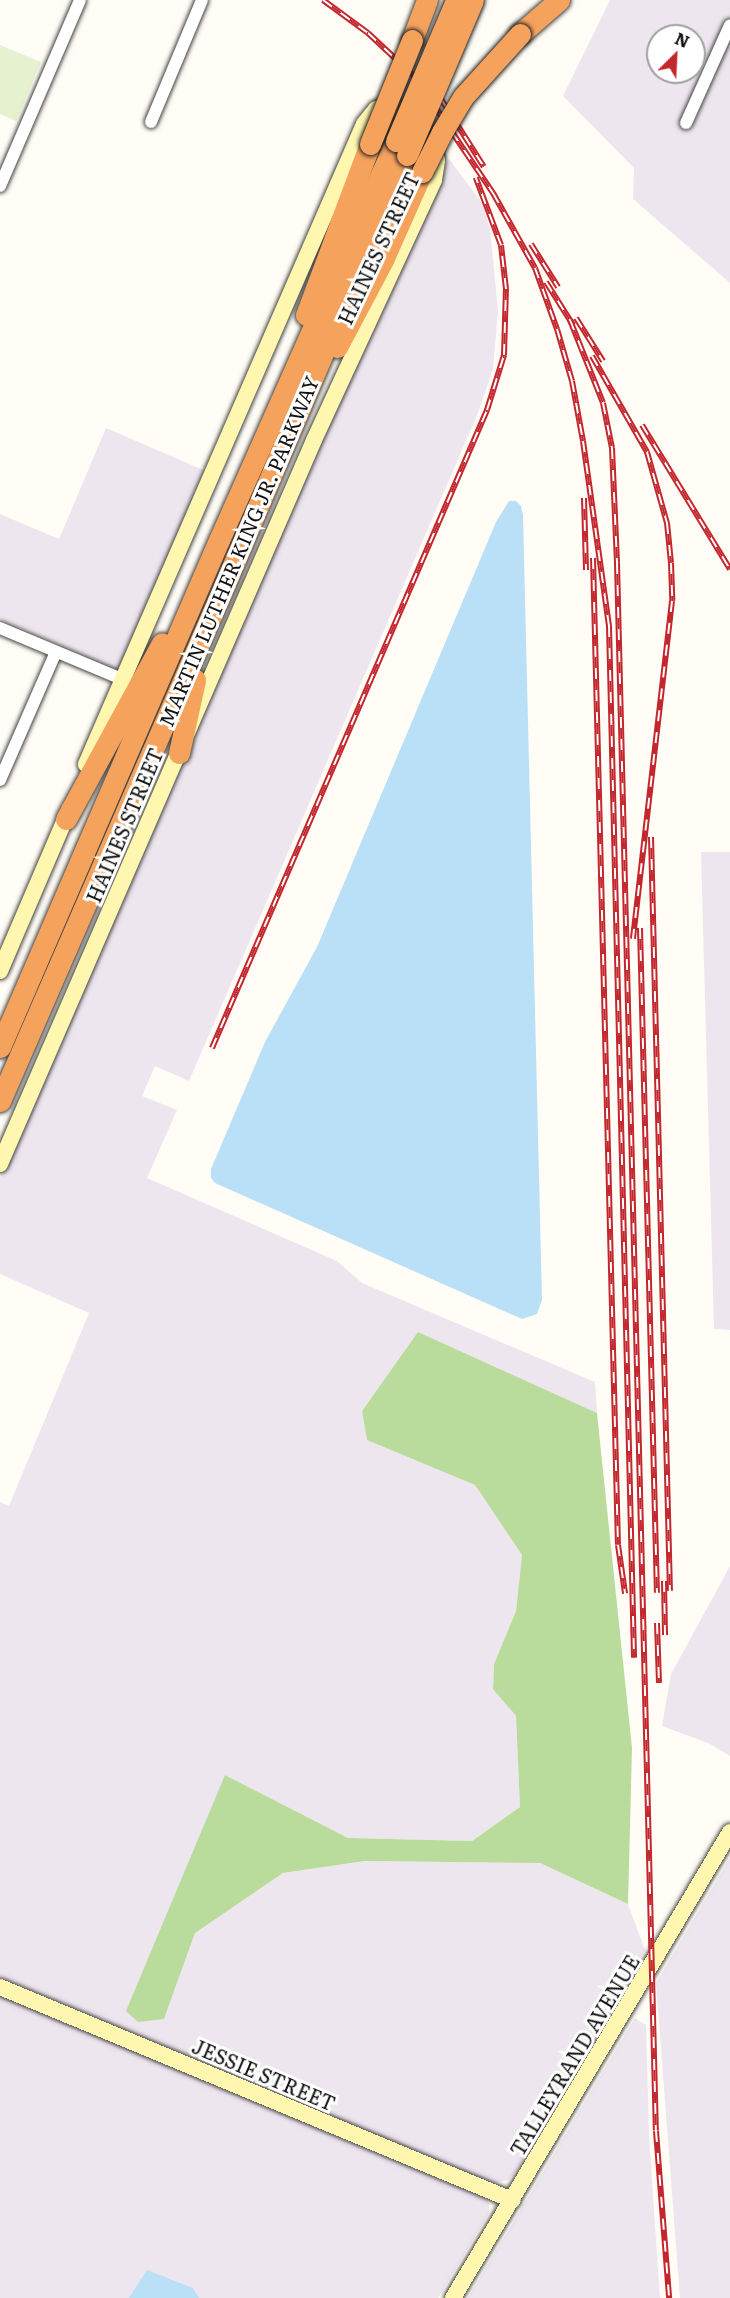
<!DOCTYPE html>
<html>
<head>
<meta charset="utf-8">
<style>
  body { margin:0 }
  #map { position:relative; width:730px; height:2298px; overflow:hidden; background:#fffdf5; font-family:Literata,serif }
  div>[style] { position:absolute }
  .industrial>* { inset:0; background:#eee6ef }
  .forest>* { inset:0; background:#b9dc9c }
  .pitch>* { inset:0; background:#e6f2cf }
  .water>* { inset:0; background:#b9e0f7 }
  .roads { filter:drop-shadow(0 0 2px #444) drop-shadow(0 0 2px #444) }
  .street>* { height:12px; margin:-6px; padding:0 6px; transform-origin:6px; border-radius:6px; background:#fff }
  .secondary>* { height:16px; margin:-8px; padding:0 8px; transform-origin:8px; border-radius:8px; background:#fff6b0 }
  .highway>* { height:21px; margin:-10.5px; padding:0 10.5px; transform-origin:10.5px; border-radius:10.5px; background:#f5a25d }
  .rail>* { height:6px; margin-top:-3px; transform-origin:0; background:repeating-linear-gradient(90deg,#fff 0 11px,#c4262e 0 22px); box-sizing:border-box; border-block:2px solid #c4262e }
  .bridges { filter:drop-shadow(0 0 2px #222) drop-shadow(0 0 2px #222) }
  .highway-bridge>* { height:21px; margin:-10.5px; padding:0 10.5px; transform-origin:10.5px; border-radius:10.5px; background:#f5a25d }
  span { translate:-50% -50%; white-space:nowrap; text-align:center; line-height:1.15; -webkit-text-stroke:6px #fff; paint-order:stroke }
  .street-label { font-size:20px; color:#111 }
  .north { position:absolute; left:646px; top:24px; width:60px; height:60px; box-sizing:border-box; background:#fff; border:2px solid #a0a0a0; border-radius:50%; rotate:24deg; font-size:16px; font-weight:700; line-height:24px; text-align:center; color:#111 }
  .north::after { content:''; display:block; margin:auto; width:21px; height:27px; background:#c4262e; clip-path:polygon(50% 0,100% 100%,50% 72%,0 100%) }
</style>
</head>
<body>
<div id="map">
  <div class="industrial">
    <div style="clip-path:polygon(evenodd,610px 0,730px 0,730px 283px,633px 199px,634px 168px,563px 96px,610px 0,658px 36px,694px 36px,694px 72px,658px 72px,658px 36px)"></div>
    <div style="clip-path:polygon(449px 159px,482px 203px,490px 228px,498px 311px,493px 369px,478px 413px,189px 1081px,155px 1066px,142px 1096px,177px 1110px,147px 1178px,337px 1261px,362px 1283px,595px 1382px,597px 1413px,418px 1333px,362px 1411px,367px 1439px,475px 1485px,522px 1555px,516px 1611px,494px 1664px,493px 1688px,516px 1716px,520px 1807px,472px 1841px,348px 1838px,225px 1775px,164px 2019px,195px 1933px,283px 1873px,365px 1861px,540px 1863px,628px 1904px,645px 1950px,514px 2174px,508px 2180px,490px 2184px,0 1977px,0 1502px,9px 1506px,89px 1313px,0 1274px,0 1178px,341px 392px)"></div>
    <div style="clip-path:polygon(106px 428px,208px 472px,123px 672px,0 619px,0 514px,59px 539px)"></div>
    <div style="clip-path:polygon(701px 852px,730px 852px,730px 1330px,714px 1329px)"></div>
    <div style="clip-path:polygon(730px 1566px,730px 1756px,708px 1743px,662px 1726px,671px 1674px)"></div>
    <div style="clip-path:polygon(730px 1858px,730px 2298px,680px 2298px,656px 1983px)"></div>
    <div style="clip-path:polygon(0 1994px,482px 2195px,489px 2203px,489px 2213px,438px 2298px,0 2298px)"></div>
    <div style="clip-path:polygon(635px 2018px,646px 2025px,649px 2135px,660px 2298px,468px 2298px)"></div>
  </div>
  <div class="forest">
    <div style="clip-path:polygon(418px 1332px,597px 1413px,632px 1748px,628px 1904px,540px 1863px,365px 1861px,283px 1873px,195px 1933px,164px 2019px,138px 2022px,126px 2011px,225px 1775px,348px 1838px,472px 1841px,520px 1807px,516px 1716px,493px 1689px,494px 1664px,516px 1611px,522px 1555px,475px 1485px,367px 1440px,362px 1411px)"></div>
  </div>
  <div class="pitch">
    <div style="clip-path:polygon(0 45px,41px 62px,16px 121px,0 114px)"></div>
  </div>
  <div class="water">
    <div style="clip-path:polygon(509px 501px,516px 501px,521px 506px,523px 515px,542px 1300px,537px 1314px,522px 1319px,215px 1183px,211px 1178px,211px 1169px,265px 1042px,317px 947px,496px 522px)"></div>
    <div style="clip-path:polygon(147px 2270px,193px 2288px,199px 2298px,129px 2298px)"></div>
  </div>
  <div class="roads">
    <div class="street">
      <div style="left:151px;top:122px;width:132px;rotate:-67.3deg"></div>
      <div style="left:686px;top:123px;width:107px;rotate:-65.8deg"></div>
      <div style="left:0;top:186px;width:202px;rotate:-66.7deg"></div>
      <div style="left:0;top:628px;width:132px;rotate:22.7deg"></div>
      <div style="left:0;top:780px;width:140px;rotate:-66.4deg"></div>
    </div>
    <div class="secondary">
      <div style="left:0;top:971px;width:177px;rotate:-66.8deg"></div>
      <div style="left:0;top:1164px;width:789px;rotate:-66.55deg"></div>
      <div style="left:314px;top:440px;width:286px;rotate:-65.2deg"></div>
      <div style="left:434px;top:180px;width:20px;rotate:-81deg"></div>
      <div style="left:437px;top:160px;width:9px;rotate:-111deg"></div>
      <div style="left:434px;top:152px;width:57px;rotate:-130.7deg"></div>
      <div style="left:397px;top:109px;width:9px;rotate:-159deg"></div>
      <div style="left:389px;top:106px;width:13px;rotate:167deg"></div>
      <div style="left:376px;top:109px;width:19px;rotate:129deg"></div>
      <div style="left:364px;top:124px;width:698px;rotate:113.48deg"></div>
      <div style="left:0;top:1987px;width:555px;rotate:22.59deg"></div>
      <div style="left:453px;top:2298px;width:542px;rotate:-59.27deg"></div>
    </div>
    <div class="highway">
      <div style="left:520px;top:34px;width:52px;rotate:-41.1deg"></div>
      <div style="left:412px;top:40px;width:43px;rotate:-69.4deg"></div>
      <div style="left:306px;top:315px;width:183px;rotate:-69.5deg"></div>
      <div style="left:337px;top:347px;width:98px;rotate:-62.1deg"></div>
      <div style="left:383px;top:260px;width:96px;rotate:-66.1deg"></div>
      <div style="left:179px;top:753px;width:75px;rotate:-77.6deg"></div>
      <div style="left:66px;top:819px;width:200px;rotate:-61.4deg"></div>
      <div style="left:0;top:1047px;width:552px;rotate:-66.64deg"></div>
      <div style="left:219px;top:540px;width:436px;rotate:-66.1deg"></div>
      <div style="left:0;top:1101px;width:564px;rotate:-66.48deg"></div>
      <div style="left:225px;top:584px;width:466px;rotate:-67deg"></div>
    </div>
  </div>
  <div class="rail">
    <div style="left:323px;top:0;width:56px;rotate:36.3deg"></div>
    <div style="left:368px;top:33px;width:64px;rotate:43.1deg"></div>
    <div style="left:415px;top:77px;width:140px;rotate:56.1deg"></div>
    <div style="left:493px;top:193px;width:86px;rotate:60.8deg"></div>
    <div style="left:535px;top:268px;width:65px;rotate:70.2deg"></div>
    <div style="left:557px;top:329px;width:54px;rotate:73.9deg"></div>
    <div style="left:572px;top:381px;width:61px;rotate:79.6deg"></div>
    <div style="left:583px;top:441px;width:187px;rotate:82deg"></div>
    <div style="left:609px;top:626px;width:1032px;rotate:88.61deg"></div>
    <div style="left:421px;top:76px;width:30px;rotate:49deg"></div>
    <div style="left:441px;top:99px;width:80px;rotate:57.7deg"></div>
    <div style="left:531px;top:244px;width:51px;rotate:57.9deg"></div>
    <div style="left:546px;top:282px;width:51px;rotate:57.9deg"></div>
    <div style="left:576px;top:318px;width:51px;rotate:57.9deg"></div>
    <div style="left:570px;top:320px;width:89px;rotate:68.3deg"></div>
    <div style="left:603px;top:403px;width:46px;rotate:78.7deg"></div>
    <div style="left:612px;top:448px;width:115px;rotate:87.5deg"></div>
    <div style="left:617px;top:563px;width:1568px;rotate:88.58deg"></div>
    <div style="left:656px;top:2131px;width:168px;rotate:85.5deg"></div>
    <div style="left:592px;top:356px;width:111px;rotate:60.2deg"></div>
    <div style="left:647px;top:452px;width:74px;rotate:74.3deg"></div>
    <div style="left:667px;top:523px;width:40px;rotate:84.3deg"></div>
    <div style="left:671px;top:563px;width:38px;rotate:88deg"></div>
    <div style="left:672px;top:601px;width:340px;rotate:96.6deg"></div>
    <div style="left:642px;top:425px;width:169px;rotate:58.6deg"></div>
    <div style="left:584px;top:498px;width:72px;rotate:88.4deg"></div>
    <div style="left:593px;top:558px;width:987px;rotate:88.55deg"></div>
    <div style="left:618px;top:1545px;width:49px;rotate:81.7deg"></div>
    <div style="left:651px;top:837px;width:754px;rotate:88.56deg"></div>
    <div style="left:640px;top:928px;width:665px;rotate:88.54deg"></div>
    <div style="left:212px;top:1048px;width:695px;rotate:-66.68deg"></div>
    <div style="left:487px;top:410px;width:58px;rotate:-72.8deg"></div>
    <div style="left:504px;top:355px;width:66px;rotate:-88.3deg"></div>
    <div style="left:506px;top:289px;width:44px;rotate:-96.5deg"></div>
    <div style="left:501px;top:245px;width:72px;rotate:-110.5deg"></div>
    <div style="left:664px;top:1581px;width:54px;rotate:88.9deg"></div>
    <div style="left:657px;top:1623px;width:60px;rotate:88.1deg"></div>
  </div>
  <div class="bridges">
    <div class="highway-bridge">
      <div style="left:396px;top:141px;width:153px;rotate:-66.9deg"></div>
      <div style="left:370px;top:144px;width:112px;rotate:-68deg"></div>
      <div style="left:407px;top:155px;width:168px;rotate:-66.9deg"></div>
      <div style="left:422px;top:172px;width:45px;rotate:-63.4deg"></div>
      <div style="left:442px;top:132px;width:41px;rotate:-59deg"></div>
      <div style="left:463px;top:97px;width:85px;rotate:-47.9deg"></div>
    </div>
  </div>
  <div class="street-label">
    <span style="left:378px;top:248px;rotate:-65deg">HAINES STREET</span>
    <span style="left:238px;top:551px;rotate:-67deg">MARTIN LUTHER KING JR. PARKWAY</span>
    <span style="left:124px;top:825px;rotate:-67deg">HAINES STREET</span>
    <span style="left:574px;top:2055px;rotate:-59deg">TALLEYRAND AVENUE</span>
    <span style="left:264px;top:2074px;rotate:23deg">JESSIE STREET</span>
  </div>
  <div class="north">N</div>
</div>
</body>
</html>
